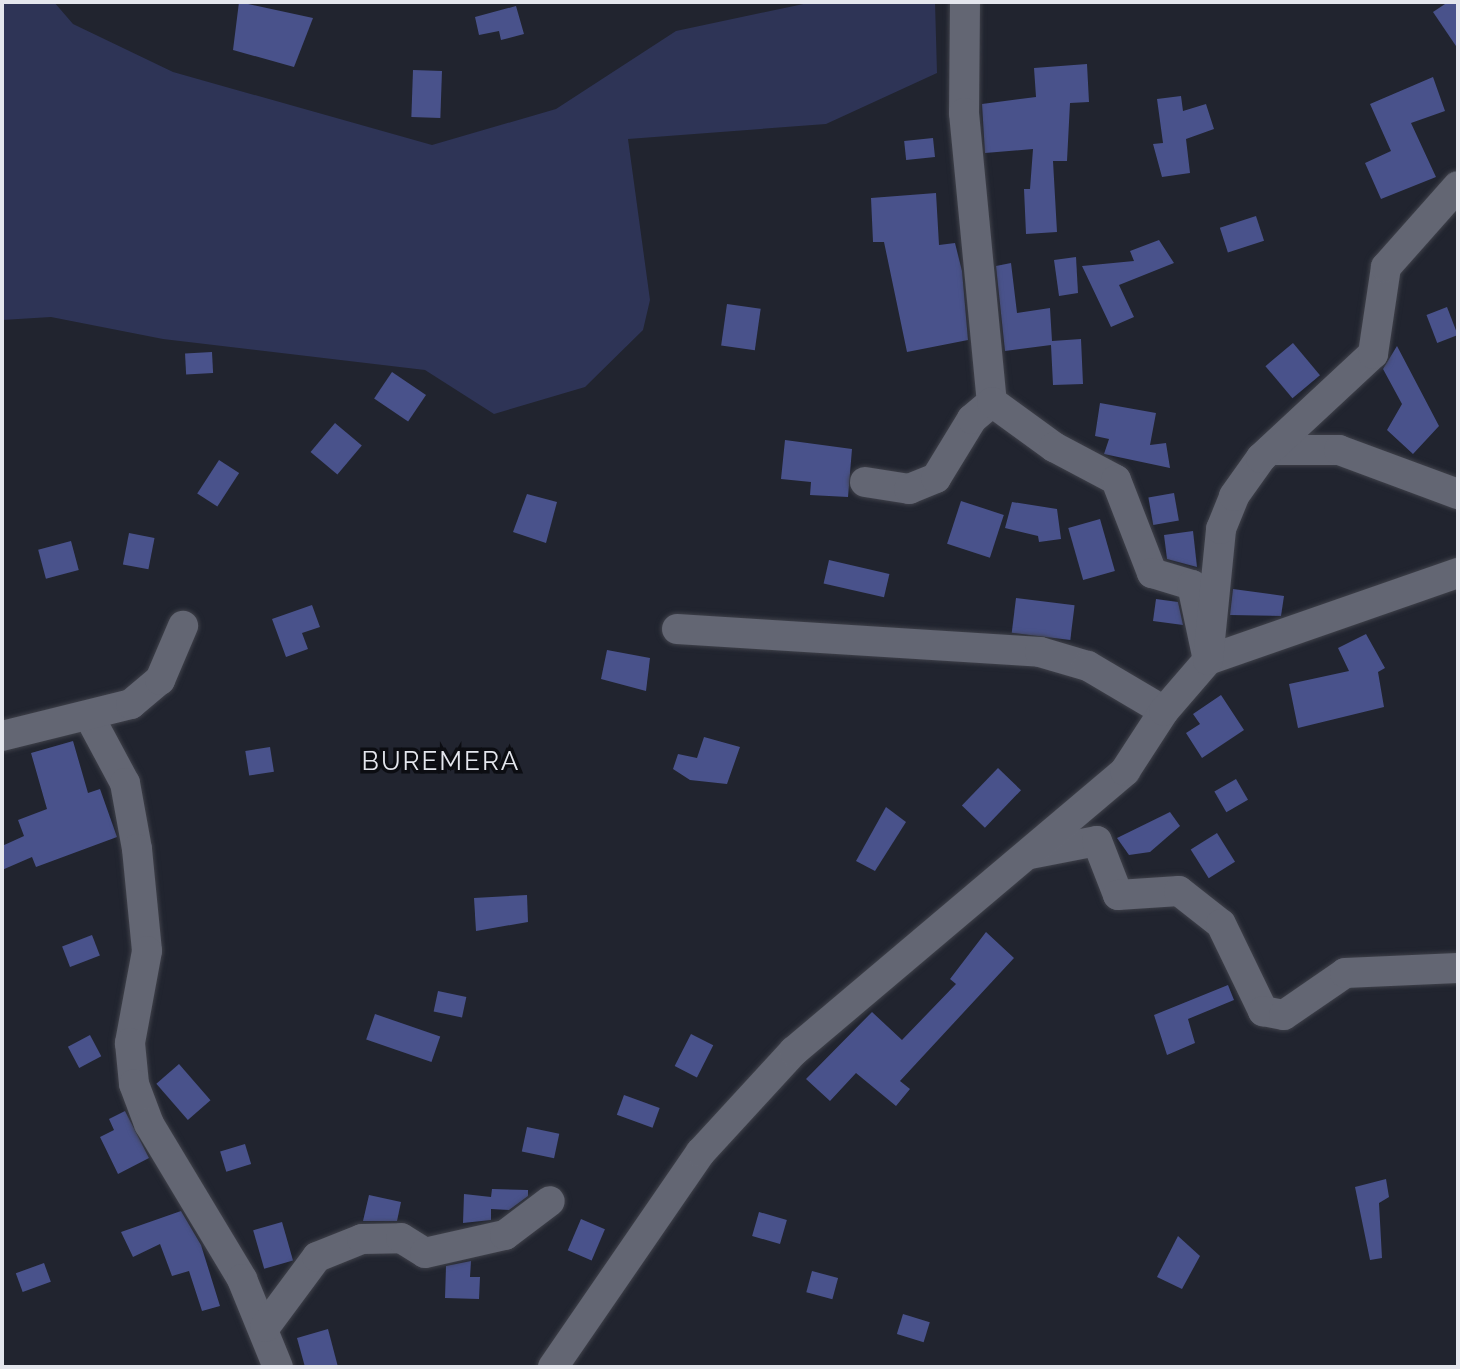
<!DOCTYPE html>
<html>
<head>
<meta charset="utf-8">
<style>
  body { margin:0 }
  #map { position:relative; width:1460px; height:1369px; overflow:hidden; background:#21242f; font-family:Raleway,sans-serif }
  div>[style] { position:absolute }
  .green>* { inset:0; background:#2e3456 }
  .building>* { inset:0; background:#49528b; transform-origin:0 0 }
  .roads { filter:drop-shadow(0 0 2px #3f414a) drop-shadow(0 0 2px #3f414a) }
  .minor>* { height:30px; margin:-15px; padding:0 15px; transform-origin:15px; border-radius:15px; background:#636673 }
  span { translate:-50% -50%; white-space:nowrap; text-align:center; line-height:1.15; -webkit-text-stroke:7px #0c0d12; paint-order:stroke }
  .quarter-label { font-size:26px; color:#e4e6ed; letter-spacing:2px }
  .frame { position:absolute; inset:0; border:4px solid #e4e6ed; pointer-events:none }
</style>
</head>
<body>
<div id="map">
  <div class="green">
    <div style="clip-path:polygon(2px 2px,54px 2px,73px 24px,173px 72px,432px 145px,556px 109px,676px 31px,813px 2px,935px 2px,937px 73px,826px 124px,628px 139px,650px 300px,643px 330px,585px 387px,494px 414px,425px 370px,163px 339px,51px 317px,2px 320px)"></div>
  </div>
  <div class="building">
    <div style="clip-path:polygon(239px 2px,313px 18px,294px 67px,233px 50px)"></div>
    <div style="clip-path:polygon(1448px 2px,1458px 2px,1458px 49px,1433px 12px)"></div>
    <div style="clip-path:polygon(516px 6px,524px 34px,501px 40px,499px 31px,479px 35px,475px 17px)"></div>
    <div style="clip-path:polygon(1087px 64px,1089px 102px,1070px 103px,1067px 161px,1053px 161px,1057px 232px,1026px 234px,1024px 189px,1030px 189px,1033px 149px,985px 153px,982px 104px,1036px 97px,1034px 68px)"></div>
    <div style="left:413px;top:70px;width:29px;height:47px;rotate:2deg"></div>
    <div style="clip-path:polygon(1433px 77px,1445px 111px,1411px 123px,1436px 177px,1381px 199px,1365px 163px,1391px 151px,1370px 104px)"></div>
    <div style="clip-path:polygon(1181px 96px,1183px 111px,1206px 104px,1214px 129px,1186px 139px,1190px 173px,1162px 177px,1153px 144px,1163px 143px,1157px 99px)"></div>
    <div style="left:933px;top:138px;width:19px;height:29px;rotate:84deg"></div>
    <div style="clip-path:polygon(936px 193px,939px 245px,955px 243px,962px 271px,968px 340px,907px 352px,884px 242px,873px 242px,871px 198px)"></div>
    <div style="left:1256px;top:216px;width:26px;height:38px;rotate:72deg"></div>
    <div style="clip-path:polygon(1159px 240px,1174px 263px,1119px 285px,1134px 317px,1111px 327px,1082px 266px,1134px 261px,1130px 251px)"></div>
    <div style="clip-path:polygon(1076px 257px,1078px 293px,1059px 296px,1054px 260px)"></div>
    <div style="clip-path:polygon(1011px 263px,1017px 313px,1050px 308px,1052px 341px,1081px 339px,1083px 384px,1053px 385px,1051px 345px,1005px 351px,996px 266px)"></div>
    <div style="left:727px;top:304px;width:34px;height:42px;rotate:8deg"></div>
    <div style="left:1447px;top:307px;width:30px;height:22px;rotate:69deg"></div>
    <div style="left:1293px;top:343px;width:42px;height:36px;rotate:50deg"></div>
    <div style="clip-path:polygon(1397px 346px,1439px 426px,1413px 454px,1387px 430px,1402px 404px,1383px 369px)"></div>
    <div style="left:212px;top:352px;width:21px;height:27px;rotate:87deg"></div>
    <div style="left:392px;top:372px;width:41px;height:32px;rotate:34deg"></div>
    <div style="clip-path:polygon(1100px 403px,1156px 413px,1150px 445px,1166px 443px,1170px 468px,1104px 454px,1109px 439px,1095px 436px)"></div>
    <div style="left:335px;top:423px;width:35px;height:38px;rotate:40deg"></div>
    <div style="clip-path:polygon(785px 440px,852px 449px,848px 497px,810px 495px,811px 482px,781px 479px)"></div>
    <div style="left:219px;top:460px;width:24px;height:40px;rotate:33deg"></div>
    <div style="left:1174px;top:493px;width:28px;height:26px;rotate:80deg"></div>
    <div style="clip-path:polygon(527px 494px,557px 502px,546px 543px,513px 532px)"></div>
    <div style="left:961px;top:501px;width:45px;height:45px;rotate:18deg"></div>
    <div style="clip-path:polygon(1012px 502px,1057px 509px,1061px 539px,1039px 542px,1038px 536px,1005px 528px)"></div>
    <div style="left:1100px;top:519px;width:54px;height:33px;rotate:74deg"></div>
    <div style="clip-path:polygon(1193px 531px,1197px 567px,1167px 559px,1164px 535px)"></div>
    <div style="left:129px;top:533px;width:26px;height:32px;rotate:11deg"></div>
    <div style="left:71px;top:541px;width:30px;height:34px;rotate:75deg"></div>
    <div style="left:829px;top:560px;width:62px;height:24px;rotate:13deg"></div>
    <div style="clip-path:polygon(1233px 589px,1284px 596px,1281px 616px,1230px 615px)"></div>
    <div style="left:1016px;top:598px;width:59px;height:35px;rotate:7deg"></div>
    <div style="clip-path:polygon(1156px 599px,1178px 602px,1183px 625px,1153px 621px)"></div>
    <div style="clip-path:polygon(312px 605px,320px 627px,302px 633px,308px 649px,286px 657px,272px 619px)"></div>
    <div style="clip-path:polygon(1366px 634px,1385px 668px,1378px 672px,1384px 707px,1298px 728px,1289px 684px,1349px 671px,1338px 648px)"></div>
    <div style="clip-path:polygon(607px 650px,650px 658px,646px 691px,601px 679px)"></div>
    <div style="clip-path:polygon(1221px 695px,1244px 730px,1202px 758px,1186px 733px,1200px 724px,1193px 714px)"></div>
    <div style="clip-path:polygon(704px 737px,740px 747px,727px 784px,690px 780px,673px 769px,678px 754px,697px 758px)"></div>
    <div style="clip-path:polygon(73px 741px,88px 793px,100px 789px,117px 837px,36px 867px,32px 857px,2px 870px,2px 846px,24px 836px,18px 820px,47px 809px,31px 753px)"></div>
    <div style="left:270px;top:747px;width:25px;height:25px;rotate:81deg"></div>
    <div style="left:998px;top:768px;width:32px;height:52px;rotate:44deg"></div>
    <div style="left:1236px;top:779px;width:24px;height:25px;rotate:60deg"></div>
    <div style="clip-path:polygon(886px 807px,906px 822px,875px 871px,856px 861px)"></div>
    <div style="clip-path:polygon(1170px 812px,1180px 826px,1150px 852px,1129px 855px,1117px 838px)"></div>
    <div style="left:1217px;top:833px;width:34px;height:31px;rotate:58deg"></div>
    <div style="clip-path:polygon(527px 895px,528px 922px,476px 931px,474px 898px)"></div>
    <div style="clip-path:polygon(986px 932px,1014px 958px,900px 1081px,910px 1089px,896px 1106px,856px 1073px,830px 1101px,806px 1079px,872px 1012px,902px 1040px,956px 984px,950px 979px)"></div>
    <div style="left:92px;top:935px;width:22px;height:32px;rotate:69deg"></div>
    <div style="clip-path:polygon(1228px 985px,1234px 1000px,1188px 1019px,1195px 1043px,1167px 1055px,1154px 1015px)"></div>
    <div style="left:438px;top:991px;width:29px;height:21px;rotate:12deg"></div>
    <div style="left:375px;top:1014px;width:69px;height:27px;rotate:19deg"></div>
    <div style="left:691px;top:1034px;width:25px;height:36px;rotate:27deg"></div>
    <div style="left:90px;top:1035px;width:24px;height:25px;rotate:62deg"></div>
    <div style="left:179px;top:1064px;width:48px;height:30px;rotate:49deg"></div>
    <div style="left:624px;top:1095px;width:38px;height:21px;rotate:20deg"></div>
    <div style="clip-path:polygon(125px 1111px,149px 1158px,118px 1174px,100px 1137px,114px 1130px,109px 1119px)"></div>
    <div style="left:527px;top:1127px;width:33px;height:25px;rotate:12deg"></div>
    <div style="left:245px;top:1144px;width:21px;height:26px;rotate:73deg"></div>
    <div style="clip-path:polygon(1386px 1179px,1389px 1197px,1379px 1203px,1382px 1258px,1370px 1260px,1355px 1187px)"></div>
    <div style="clip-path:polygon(492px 1189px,528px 1190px,528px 1196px,509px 1210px,491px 1209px,491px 1220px,463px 1223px,464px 1194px,491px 1197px)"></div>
    <div style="clip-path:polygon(369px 1195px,401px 1202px,397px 1221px,363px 1221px)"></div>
    <div style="clip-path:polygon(181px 1211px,201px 1245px,220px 1306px,202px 1311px,189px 1271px,172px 1276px,160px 1244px,133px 1257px,121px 1232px)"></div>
    <div style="left:759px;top:1212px;width:29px;height:25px;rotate:16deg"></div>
    <div style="left:581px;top:1219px;width:26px;height:34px;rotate:23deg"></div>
    <div style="left:282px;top:1222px;width:40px;height:30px;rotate:74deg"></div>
    <div style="clip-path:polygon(1178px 1236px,1200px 1256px,1182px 1289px,1157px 1277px)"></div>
    <div style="clip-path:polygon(471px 1261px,470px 1277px,480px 1277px,479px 1299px,445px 1298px,446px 1266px)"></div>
    <div style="left:44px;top:1263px;width:20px;height:30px;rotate:70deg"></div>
    <div style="left:812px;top:1271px;width:27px;height:22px;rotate:15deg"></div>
    <div style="left:903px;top:1314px;width:28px;height:21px;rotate:17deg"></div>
    <div style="clip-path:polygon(328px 1329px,338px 1367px,305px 1367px,297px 1338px)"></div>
  </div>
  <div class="roads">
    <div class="minor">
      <div style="left:965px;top:2px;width:111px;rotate:90.5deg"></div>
      <div style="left:964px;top:113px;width:290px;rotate:84.5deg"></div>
      <div style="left:1270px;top:450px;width:69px"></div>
      <div style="left:1339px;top:450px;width:127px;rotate:20.3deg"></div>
      <div style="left:865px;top:482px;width:45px;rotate:9deg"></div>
      <div style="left:909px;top:489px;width:29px;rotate:-22deg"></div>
      <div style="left:936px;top:478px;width:69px;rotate:-58.6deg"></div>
      <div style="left:972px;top:419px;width:26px;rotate:-40deg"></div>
      <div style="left:992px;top:402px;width:77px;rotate:36deg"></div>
      <div style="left:1054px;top:447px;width:70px;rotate:28deg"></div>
      <div style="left:1116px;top:480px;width:100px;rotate:68.8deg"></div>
      <div style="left:1152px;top:573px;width:42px;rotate:16.7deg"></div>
      <div style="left:1192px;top:585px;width:77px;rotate:78deg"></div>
      <div style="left:1208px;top:660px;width:265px;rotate:-19.2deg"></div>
      <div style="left:677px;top:629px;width:364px;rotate:3.6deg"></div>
      <div style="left:1040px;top:652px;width:50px;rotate:16.3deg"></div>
      <div style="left:1088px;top:666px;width:88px;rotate:30.6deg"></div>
      <div style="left:89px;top:716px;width:76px;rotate:61.8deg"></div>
      <div style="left:125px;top:783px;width:67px;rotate:79.7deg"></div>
      <div style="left:137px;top:849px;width:102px;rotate:84.4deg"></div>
      <div style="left:147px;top:951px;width:94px;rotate:100.5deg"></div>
      <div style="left:130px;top:1043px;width:41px;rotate:84.4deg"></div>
      <div style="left:134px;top:1084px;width:43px;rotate:69.4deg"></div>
      <div style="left:149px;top:1124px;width:181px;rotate:59deg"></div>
      <div style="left:242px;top:1279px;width:95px;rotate:67.8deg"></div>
      <div style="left:2px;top:736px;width:133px;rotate:-13.9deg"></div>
      <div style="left:131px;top:704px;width:38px;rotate:-40deg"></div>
      <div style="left:160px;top:680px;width:59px;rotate:-66.9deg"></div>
      <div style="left:1030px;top:854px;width:68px;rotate:-11deg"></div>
      <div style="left:1097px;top:841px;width:58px;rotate:68.7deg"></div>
      <div style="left:1118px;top:895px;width:61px;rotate:-3.8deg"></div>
      <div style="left:1179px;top:891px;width:53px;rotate:38.2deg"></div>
      <div style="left:1221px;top:924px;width:97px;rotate:64.2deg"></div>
      <div style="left:1263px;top:1011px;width:21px;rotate:11deg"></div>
      <div style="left:1284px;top:1015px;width:74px;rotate:-34.5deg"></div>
      <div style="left:1345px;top:973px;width:113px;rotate:-2.5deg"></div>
      <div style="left:265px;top:1327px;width:87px;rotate:-53.4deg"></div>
      <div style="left:317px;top:1257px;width:48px;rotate:-21.8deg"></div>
      <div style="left:362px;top:1239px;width:39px;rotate:-1deg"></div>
      <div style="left:401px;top:1238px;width:28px;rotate:32deg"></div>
      <div style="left:425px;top:1253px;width:82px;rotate:-12.7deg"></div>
      <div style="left:505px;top:1235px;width:56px;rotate:-37.1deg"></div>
      <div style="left:553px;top:1367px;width:261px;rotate:-55.5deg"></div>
      <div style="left:701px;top:1152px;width:137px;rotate:-47.4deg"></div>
      <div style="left:794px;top:1051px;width:434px;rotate:-40.2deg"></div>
      <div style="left:1125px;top:771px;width:72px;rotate:-57deg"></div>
      <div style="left:1164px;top:711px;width:67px;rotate:-49.2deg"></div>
      <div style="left:1208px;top:660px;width:132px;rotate:-84.3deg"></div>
      <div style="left:1221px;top:529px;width:35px;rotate:-68deg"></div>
      <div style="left:1234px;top:496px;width:47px;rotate:-54.6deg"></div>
      <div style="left:1261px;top:458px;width:153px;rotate:-42.9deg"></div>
      <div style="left:1373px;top:354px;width:88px;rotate:-81.5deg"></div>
      <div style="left:1386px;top:267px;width:108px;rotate:-48.4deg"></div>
    </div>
  </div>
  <div class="quarter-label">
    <span style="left:441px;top:762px">BUREMERA</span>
  </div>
  <div class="frame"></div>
</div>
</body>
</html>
